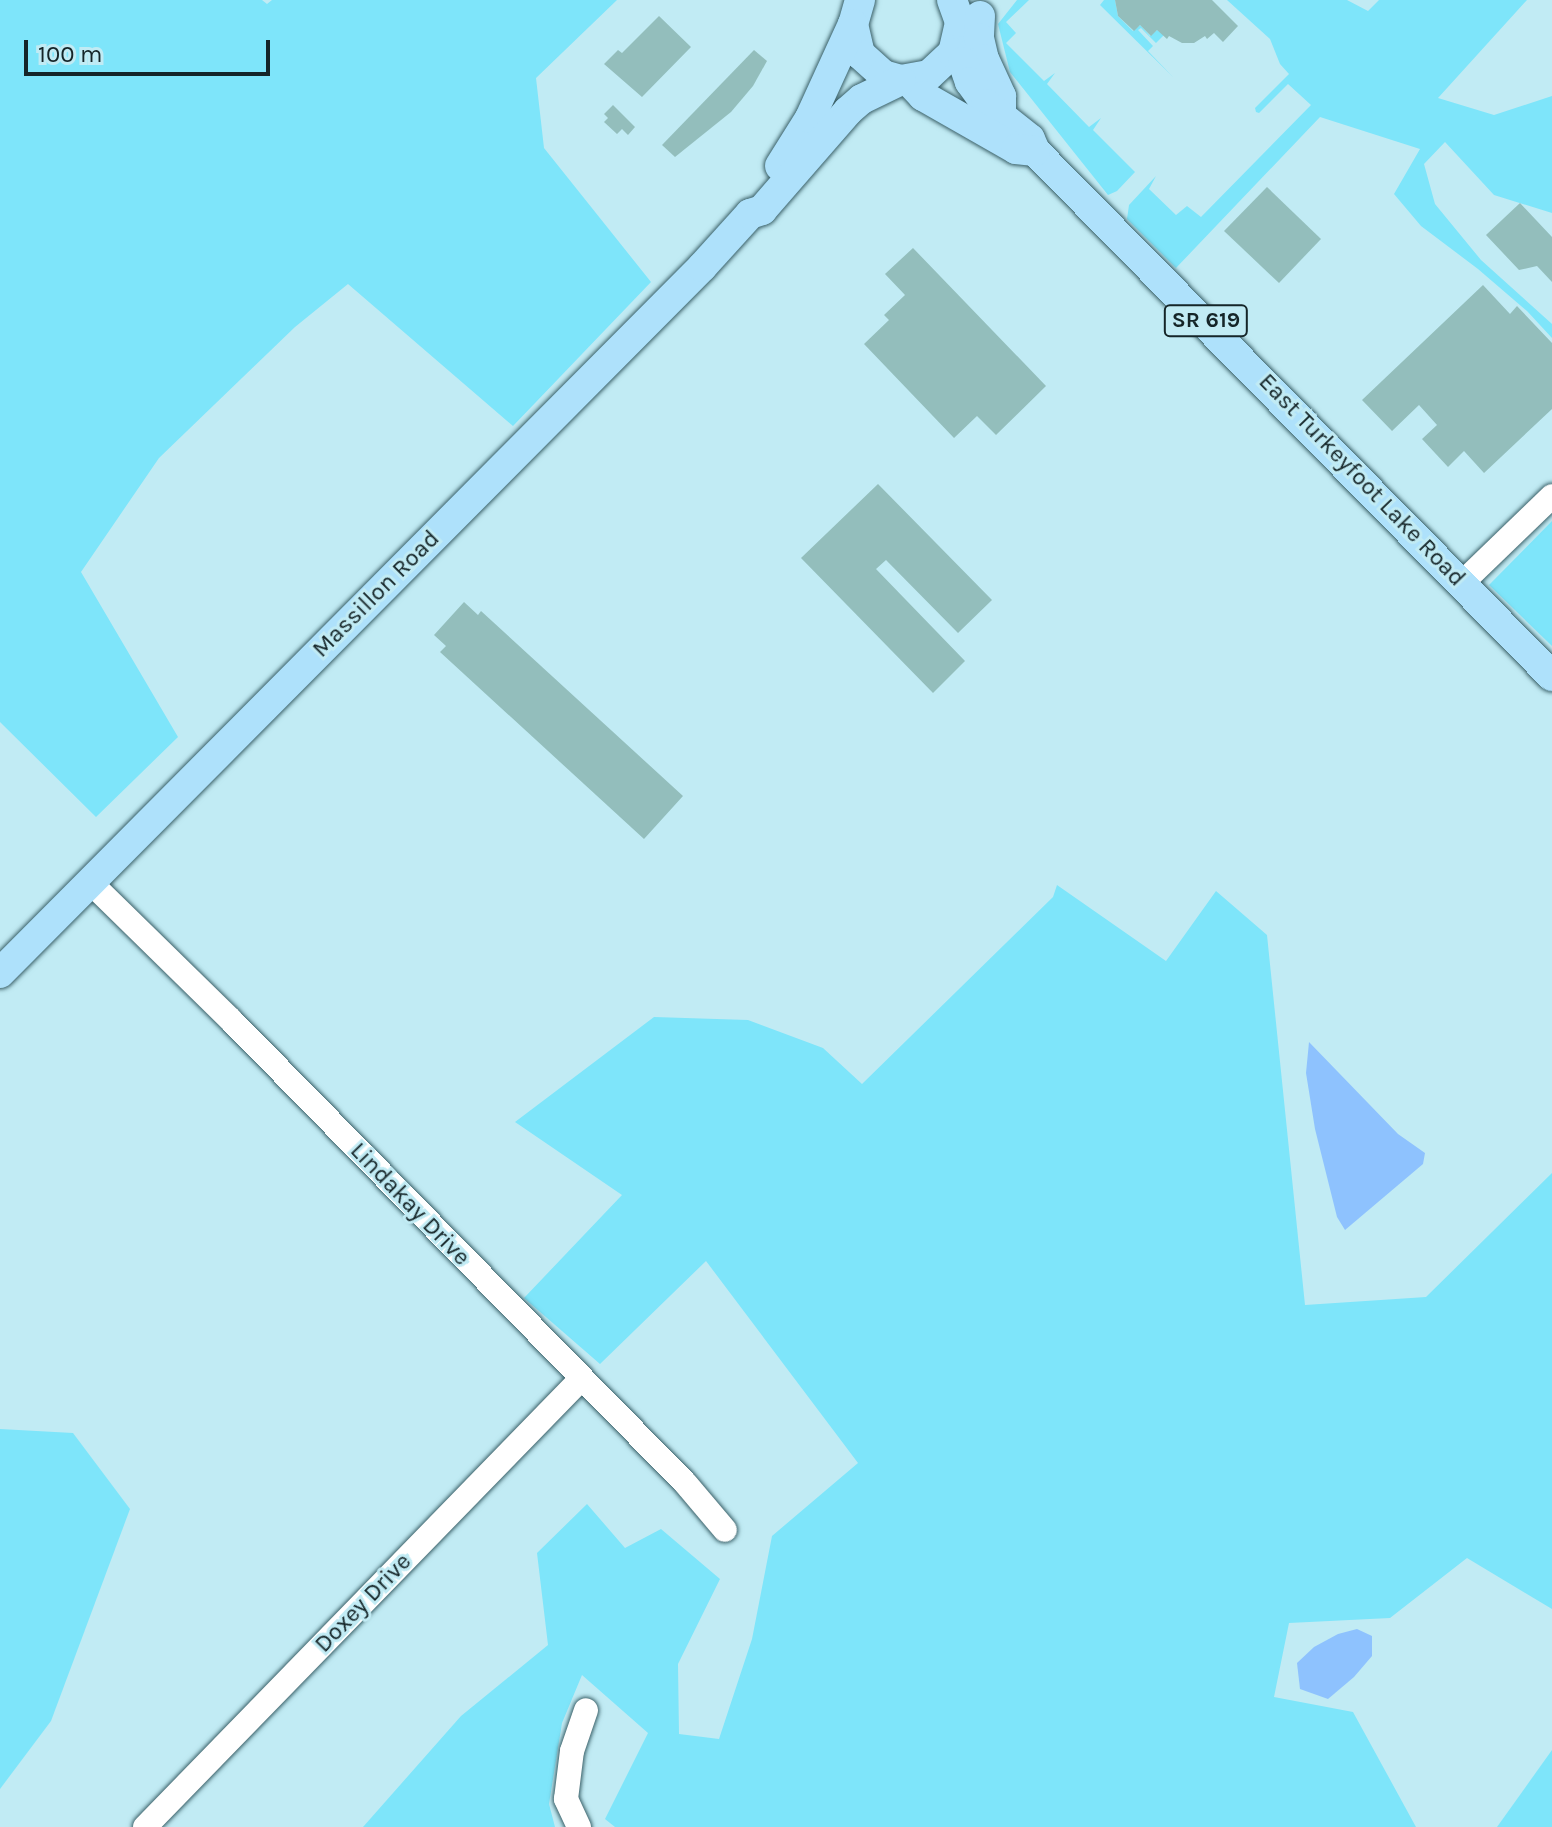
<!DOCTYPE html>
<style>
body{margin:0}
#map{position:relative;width:1552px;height:1827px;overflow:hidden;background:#c1ebf4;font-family:Karla,sans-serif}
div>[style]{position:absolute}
.green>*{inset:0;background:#7ee5fa}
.water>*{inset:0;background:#8ec2fe}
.building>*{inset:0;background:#93bebc}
.roads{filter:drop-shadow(0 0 2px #3a6068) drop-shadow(0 0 2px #3a6068)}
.minor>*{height:24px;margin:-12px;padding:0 12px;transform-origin:12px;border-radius:12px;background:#fff}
.major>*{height:30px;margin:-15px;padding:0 15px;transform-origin:15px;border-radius:15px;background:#aee1fb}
span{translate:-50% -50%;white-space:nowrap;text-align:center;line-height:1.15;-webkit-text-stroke:6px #c1ebf4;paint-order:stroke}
.shield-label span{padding:2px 6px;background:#c1ebf4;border:2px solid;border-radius:6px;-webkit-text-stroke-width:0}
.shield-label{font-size:22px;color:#152528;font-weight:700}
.street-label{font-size:24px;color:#152528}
.scale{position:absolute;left:24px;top:40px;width:246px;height:36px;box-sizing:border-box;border:4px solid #152528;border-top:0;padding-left:10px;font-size:24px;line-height:28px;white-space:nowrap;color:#152528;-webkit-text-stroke:6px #c1ebf4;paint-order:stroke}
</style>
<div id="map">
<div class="green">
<div style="clip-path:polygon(0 0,262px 0,267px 4px,272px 0,617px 0,536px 78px,544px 148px,651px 282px,513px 426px,348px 284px,295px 327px,159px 458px,81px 572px,178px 737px,96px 817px,0 722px)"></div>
<div style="clip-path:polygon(1017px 0,1029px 0,1006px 22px,1016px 33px,1006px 43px,1044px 81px,1055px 73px,1047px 84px,1089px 127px,1101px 118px,1093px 130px,1135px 172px,1117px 191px,1108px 195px,1010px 72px,998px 24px)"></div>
<div style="clip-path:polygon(1104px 0,1115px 0,1118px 16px,1133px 31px,1140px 25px,1150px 36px,1157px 30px,1164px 35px,1156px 43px,1141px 28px,1138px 30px,1153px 46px,1148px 51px,1173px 77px,1100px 5px)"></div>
<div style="clip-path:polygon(1227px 0,1347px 0,1368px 11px,1379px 0,1527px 0,1438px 98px,1494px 115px,1552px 96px,1552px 213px,1494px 195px,1445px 142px,1424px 164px,1435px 204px,1481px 260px,1552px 324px,1552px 338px,1527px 311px,1478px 269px,1421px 226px,1394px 194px,1420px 149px,1320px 117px,1176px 268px,1127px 219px,1129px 205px,1156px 176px,1149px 189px,1176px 215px,1187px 206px,1201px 217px,1311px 105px,1288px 84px,1259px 113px,1256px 112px,1255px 108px,1289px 74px,1280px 64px,1270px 39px)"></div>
<div style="clip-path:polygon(1552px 521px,1552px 646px,1489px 585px)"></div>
<div style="clip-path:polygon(1057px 885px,1166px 961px,1216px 891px,1267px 935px,1305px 1305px,1426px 1297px,1552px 1173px,1552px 1609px,1467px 1558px,1390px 1618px,1289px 1623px,1274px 1697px,1353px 1712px,1416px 1827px,615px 1827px,605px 1819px,648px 1733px,582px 1675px,562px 1723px,549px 1804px,555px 1827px,363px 1827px,461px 1716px,548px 1645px,537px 1553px,587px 1504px,625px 1548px,661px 1529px,720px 1579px,678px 1664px,679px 1734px,719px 1739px,752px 1639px,772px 1536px,858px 1463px,706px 1261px,600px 1364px,524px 1298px,622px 1195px,515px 1122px,654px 1017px,748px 1020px,823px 1048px,862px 1084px,1053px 897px)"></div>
<div style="clip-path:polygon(0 1429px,73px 1433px,130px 1509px,51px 1721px,0 1789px)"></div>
<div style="clip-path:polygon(1552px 1750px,1552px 1827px,1497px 1827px)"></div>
</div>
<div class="water">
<div style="clip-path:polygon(1309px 1042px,1398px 1134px,1425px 1153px,1423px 1164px,1345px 1230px,1337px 1217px,1315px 1129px,1306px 1073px)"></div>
<div style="clip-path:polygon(1357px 1629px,1372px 1636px,1372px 1656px,1354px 1677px,1328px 1699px,1300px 1689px,1297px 1663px,1314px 1647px,1338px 1634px)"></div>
</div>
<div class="building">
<div style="clip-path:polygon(1115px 0,1212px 0,1238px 26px,1223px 42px,1214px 33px,1207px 39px,1205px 36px,1194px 43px,1182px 43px,1169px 36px,1167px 39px,1157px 30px,1151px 36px,1140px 25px,1134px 31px,1118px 16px)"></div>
<div style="clip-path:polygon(659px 16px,691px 47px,642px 97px,604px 64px,618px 50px,622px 53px)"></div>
<div style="clip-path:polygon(754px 50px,767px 61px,753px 86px,731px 112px,675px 157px,662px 145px)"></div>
<div style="clip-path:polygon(613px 105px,635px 127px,628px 135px,622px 129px,617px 134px,604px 122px,608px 118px,604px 114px)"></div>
<div style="clip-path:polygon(1267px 187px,1321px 239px,1279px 283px,1224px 231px)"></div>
<div style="clip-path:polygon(1520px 203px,1552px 237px,1552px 282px,1537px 266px,1519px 270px,1486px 235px)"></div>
<div style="clip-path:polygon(913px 248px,1046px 386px,996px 435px,977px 416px,954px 438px,864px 344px,889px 320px,884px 315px,905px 295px,885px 274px)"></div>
<div style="clip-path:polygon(1483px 285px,1510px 314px,1517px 306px,1552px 343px,1552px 409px,1484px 473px,1464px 451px,1448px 467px,1422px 439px,1437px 425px,1419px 405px,1392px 431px,1362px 400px)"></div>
<div style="clip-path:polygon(878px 484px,992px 600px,958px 633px,886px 560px,876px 569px,965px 661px,933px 693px,801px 558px)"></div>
<div style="clip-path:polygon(464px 602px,478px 615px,481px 611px,683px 796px,644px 839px,440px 652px,446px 646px,434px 635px)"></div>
</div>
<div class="roads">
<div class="minor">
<div style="left:1462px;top:583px;width:125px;rotate:-44deg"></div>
<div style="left:90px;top:882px;width:197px;rotate:44.4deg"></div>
<div style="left:231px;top:1020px;width:650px;rotate:45.56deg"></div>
<div style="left:686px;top:1484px;width:60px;rotate:49.7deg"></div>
<div style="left:145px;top:1827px;width:625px;rotate:-45.78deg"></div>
<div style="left:579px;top:1827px;width:31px;rotate:-115deg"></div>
<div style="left:566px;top:1799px;width:48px;rotate:-82.9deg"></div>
<div style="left:572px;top:1751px;width:43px;rotate:-71.1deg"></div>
</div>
<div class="major">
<div style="left:860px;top:0;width:25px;rotate:106deg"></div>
<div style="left:853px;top:24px;width:31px;rotate:77deg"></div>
<div style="left:860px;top:54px;width:31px;rotate:42deg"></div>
<div style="left:883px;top:75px;width:19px;rotate:16deg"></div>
<div style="left:901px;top:80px;width:28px;rotate:-10deg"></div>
<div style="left:929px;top:75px;width:33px;rotate:-43deg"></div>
<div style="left:953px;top:53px;width:32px;rotate:-77deg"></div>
<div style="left:960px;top:22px;width:23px;rotate:-110deg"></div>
<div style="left:980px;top:16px;width:22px;rotate:93deg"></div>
<div style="left:979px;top:38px;width:22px;rotate:77deg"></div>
<div style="left:984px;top:59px;width:41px;rotate:65.3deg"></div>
<div style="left:1001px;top:96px;width:16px;rotate:90deg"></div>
<div style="left:953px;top:53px;width:13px;rotate:42deg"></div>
<div style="left:963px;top:62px;width:21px;rotate:71deg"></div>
<div style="left:970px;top:82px;width:27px;rotate:54deg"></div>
<div style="left:986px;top:104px;width:56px;rotate:38.5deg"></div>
<div style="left:1030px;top:139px;width:13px;rotate:67deg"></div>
<div style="left:1035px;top:151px;width:737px;rotate:45.44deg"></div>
<div style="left:908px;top:80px;width:22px;rotate:47deg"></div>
<div style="left:923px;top:96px;width:107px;rotate:29.7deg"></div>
<div style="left:1016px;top:149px;width:19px;rotate:6deg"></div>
<div style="left:780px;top:166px;width:57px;rotate:-58deg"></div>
<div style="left:810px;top:118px;width:103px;rotate:-65.4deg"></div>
<div style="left:0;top:973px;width:996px;rotate:-45.16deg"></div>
<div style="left:702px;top:267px;width:72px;rotate:-47.8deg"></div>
<div style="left:750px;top:214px;width:13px;rotate:-18deg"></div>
<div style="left:762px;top:210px;width:131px;rotate:-49deg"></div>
<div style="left:848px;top:111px;width:18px;rotate:-41deg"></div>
<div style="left:862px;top:99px;width:43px;rotate:-26deg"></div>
</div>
</div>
<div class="shield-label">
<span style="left:1206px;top:321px">SR 619</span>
</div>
<div class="street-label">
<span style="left:1362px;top:480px;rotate:46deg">East Turkeyfoot Lake Road</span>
<span style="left:376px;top:594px;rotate:-45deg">Massillon Road</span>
<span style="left:410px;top:1204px;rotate:46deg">Lindakay Drive</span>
<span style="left:363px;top:1603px;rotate:-46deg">Doxey Drive</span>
</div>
<div class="scale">100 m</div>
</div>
